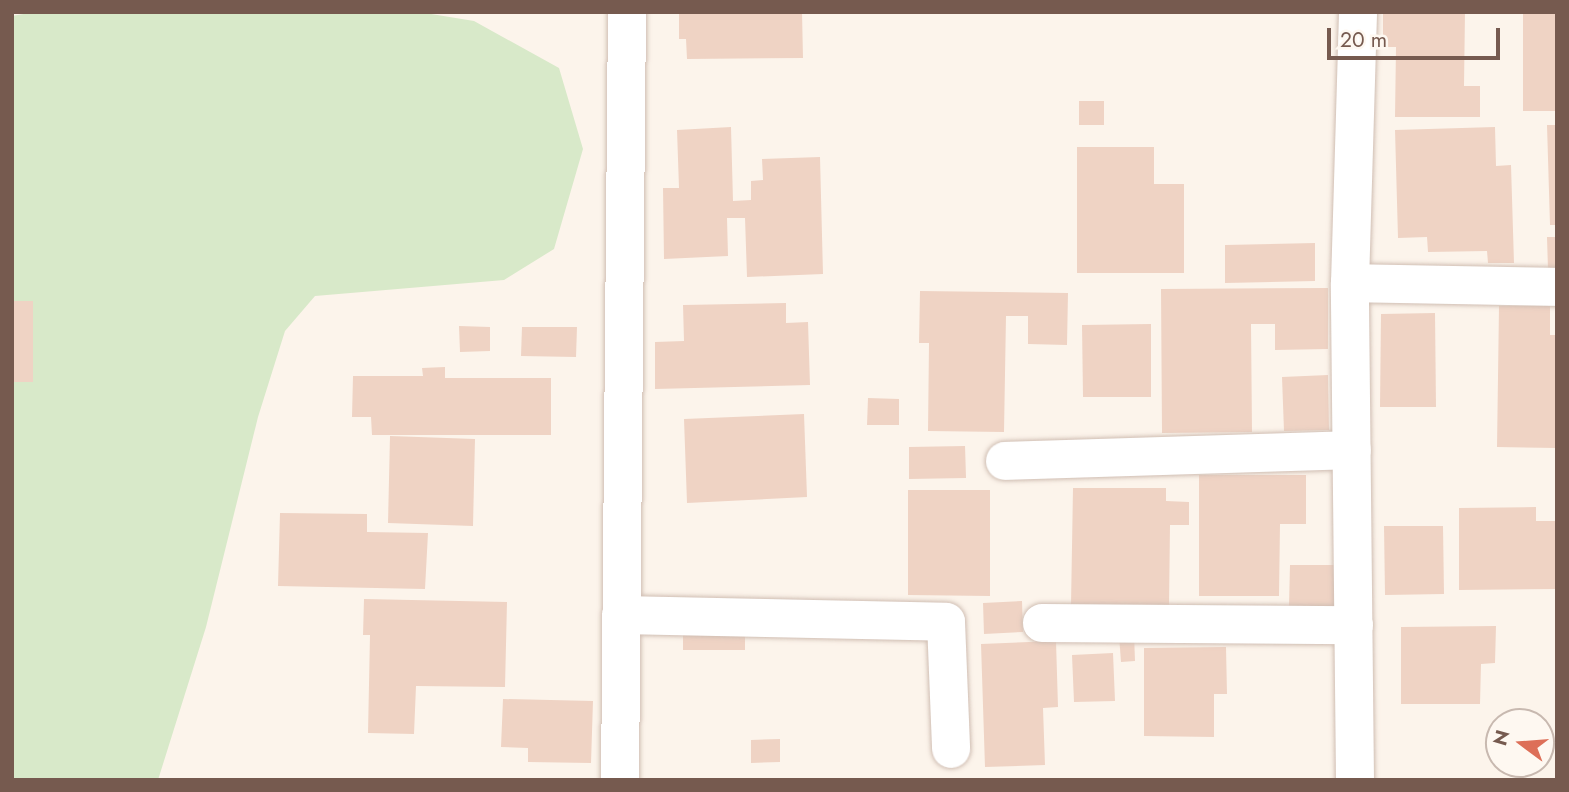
<!DOCTYPE html>
<style>
body{margin:0}
#map{position:relative;width:1569px;height:792px;overflow:hidden;background:#fcf4eb;font-family:Jost,sans-serif}
div>[style]{position:absolute}
.green>*{inset:0;background:#d8e9c9}
.building>*{inset:0;background:#efd3c4}
.roads{filter:drop-shadow(0 0 2px #d0beb3) drop-shadow(0 0 2px #d0beb3)}
.street>*{height:38px;margin:-19px;padding:0 19px;transform-origin:19px;border-radius:19px;background:#fff}
span{translate:-50% -50%;white-space:nowrap;text-align:center;line-height:1.15;-webkit-text-stroke:6px #fef8f1;paint-order:stroke}
.frame{position:absolute;inset:0;border:14px solid #765a4f;pointer-events:none}
.north{position:absolute;left:1485px;top:708px;width:70px;height:70px;box-sizing:border-box;background:#fef8f1;border:2px solid #c8b9b0;border-radius:50%;rotate:286deg;font-size:19px;font-weight:700;line-height:28px;text-align:center;color:#765a4f}
.north::after{content:'';display:block;margin:auto;width:24px;height:32px;background:#dd6f58;clip-path:polygon(50% 0,100% 100%,50% 72%,0 100%)}
.scale{position:absolute;left:1327px;top:28px;width:173px;height:32px;box-sizing:border-box;border:4px solid #765a4f;border-top:0;padding-left:9px;font-size:21px;line-height:24px;white-space:nowrap;color:#765a4f;-webkit-text-stroke:5px #fef8f1;paint-order:stroke}
</style>
<div id="map">
<div class="green">
<div style="clip-path:polygon(35px 12px,419px 12px,474px 21px,559px 68px,583px 149px,554px 249px,504px 280px,315px 296px,285px 331px,258px 417px,206px 627px,158px 780px,12px 780px,12px 16px)"></div>
</div>
<div class="building">
<div style="clip-path:polygon(679px 12px,802px 12px,803px 58px,687px 59px,686px 39px,679px 39px)"></div>
<div style="clip-path:polygon(1383px 12px,1465px 12px,1464px 86px,1480px 86px,1480px 117px,1395px 117px,1396px 47px,1383px 47px)"></div>
<div style="clip-path:polygon(1523px 12px,1557px 12px,1557px 111px,1523px 111px)"></div>
<div style="clip-path:polygon(1079px 101px,1104px 101px,1104px 125px,1079px 125px)"></div>
<div style="clip-path:polygon(1547px 125px,1557px 125px,1557px 225px,1550px 225px)"></div>
<div style="clip-path:polygon(731px 127px,733px 201px,751px 200px,751px 181px,763px 180px,762px 159px,820px 157px,823px 274px,747px 277px,745px 218px,727px 218px,728px 256px,664px 259px,663px 188px,679px 188px,677px 130px)"></div>
<div style="clip-path:polygon(1495px 127px,1496px 166px,1511px 165px,1514px 263px,1488px 263px,1487px 251px,1428px 252px,1427px 237px,1398px 238px,1395px 130px)"></div>
<div style="clip-path:polygon(1077px 147px,1154px 147px,1154px 184px,1184px 184px,1184px 273px,1077px 273px)"></div>
<div style="clip-path:polygon(1547px 237px,1557px 237px,1557px 270px,1548px 270px)"></div>
<div style="clip-path:polygon(1315px 243px,1315px 281px,1225px 283px,1225px 245px)"></div>
<div style="clip-path:polygon(1328px 288px,1328px 349px,1275px 350px,1275px 324px,1251px 324px,1252px 432px,1162px 433px,1161px 289px)"></div>
<div style="clip-path:polygon(920px 291px,1068px 293px,1067px 345px,1028px 344px,1028px 316px,1006px 316px,1004px 432px,928px 431px,929px 343px,919px 343px)"></div>
<div style="clip-path:polygon(12px 301px,33px 301px,33px 382px,12px 382px)"></div>
<div style="clip-path:polygon(786px 303px,786px 323px,808px 322px,810px 385px,655px 389px,655px 342px,684px 341px,683px 305px)"></div>
<div style="clip-path:polygon(1499px 306px,1550px 306px,1550px 335px,1557px 335px,1556px 448px,1497px 447px)"></div>
<div style="clip-path:polygon(1435px 313px,1436px 407px,1380px 407px,1381px 314px)"></div>
<div style="clip-path:polygon(1151px 324px,1151px 397px,1083px 397px,1082px 325px)"></div>
<div style="clip-path:polygon(459px 326px,490px 327px,490px 351px,460px 352px)"></div>
<div style="clip-path:polygon(522px 327px,577px 327px,576px 357px,521px 356px)"></div>
<div style="clip-path:polygon(445px 367px,445px 378px,551px 378px,551px 435px,372px 435px,371px 417px,352px 417px,353px 376px,423px 376px,422px 368px)"></div>
<div style="clip-path:polygon(1328px 375px,1329px 430px,1284px 431px,1282px 377px)"></div>
<div style="clip-path:polygon(868px 398px,899px 399px,899px 425px,867px 425px)"></div>
<div style="clip-path:polygon(804px 414px,807px 497px,687px 503px,684px 419px)"></div>
<div style="clip-path:polygon(390px 436px,475px 439px,473px 526px,388px 523px)"></div>
<div style="clip-path:polygon(965px 446px,966px 478px,909px 479px,909px 447px)"></div>
<div style="clip-path:polygon(1199px 475px,1306px 475px,1306px 524px,1280px 524px,1279px 596px,1199px 596px)"></div>
<div style="clip-path:polygon(1073px 488px,1166px 488px,1166px 501px,1189px 502px,1189px 525px,1170px 525px,1169px 606px,1071px 605px)"></div>
<div style="clip-path:polygon(908px 490px,990px 490px,990px 596px,908px 595px)"></div>
<div style="clip-path:polygon(1536px 507px,1536px 521px,1557px 521px,1557px 589px,1459px 590px,1459px 508px)"></div>
<div style="clip-path:polygon(280px 513px,367px 514px,367px 532px,428px 533px,425px 589px,278px 586px)"></div>
<div style="clip-path:polygon(1384px 526px,1443px 526px,1444px 594px,1385px 595px)"></div>
<div style="clip-path:polygon(1290px 565px,1336px 565px,1335px 606px,1289px 606px)"></div>
<div style="clip-path:polygon(364px 599px,507px 602px,505px 687px,416px 686px,414px 734px,368px 733px,370px 635px,363px 635px)"></div>
<div style="clip-path:polygon(1022px 601px,1023px 632px,984px 634px,983px 603px)"></div>
<div style="clip-path:polygon(745px 624px,745px 650px,683px 650px,683px 625px)"></div>
<div style="clip-path:polygon(1496px 626px,1495px 663px,1481px 664px,1480px 704px,1401px 704px,1401px 627px)"></div>
<div style="clip-path:polygon(1134px 634px,1135px 661px,1121px 662px,1119px 635px)"></div>
<div style="clip-path:polygon(1056px 641px,1058px 707px,1043px 708px,1045px 765px,985px 767px,981px 644px)"></div>
<div style="clip-path:polygon(1226px 647px,1227px 694px,1214px 694px,1214px 737px,1144px 736px,1144px 648px)"></div>
<div style="clip-path:polygon(1113px 653px,1115px 701px,1074px 702px,1072px 655px)"></div>
<div style="clip-path:polygon(503px 699px,593px 701px,591px 763px,528px 762px,528px 748px,501px 747px)"></div>
<div style="clip-path:polygon(780px 739px,780px 762px,751px 763px,751px 740px)"></div>
</div>
<div class="roads">
<div class="street">
<div style="left:1350px;top:283px;width:207px;rotate:1.1deg"></div>
<div style="left:1005px;top:461px;width:347px;rotate:-1.8deg"></div>
<div style="left:621px;top:615px;width:325px;rotate:1.2deg"></div>
<div style="left:946px;top:622px;width:127px;rotate:87.7deg"></div>
<div style="left:1042px;top:623px;width:312px;rotate:0.4deg"></div>
<div style="left:620px;top:780px;width:768px;rotate:-89.48deg"></div>
<div style="left:1355px;top:780px;width:497px;rotate:-90.6deg"></div>
<div style="left:1350px;top:283px;width:271px;rotate:-88.3deg"></div>
</div>
</div>
<div class="frame"></div>
<div class="north">N</div>
<div class="scale">20 m</div>
</div>
